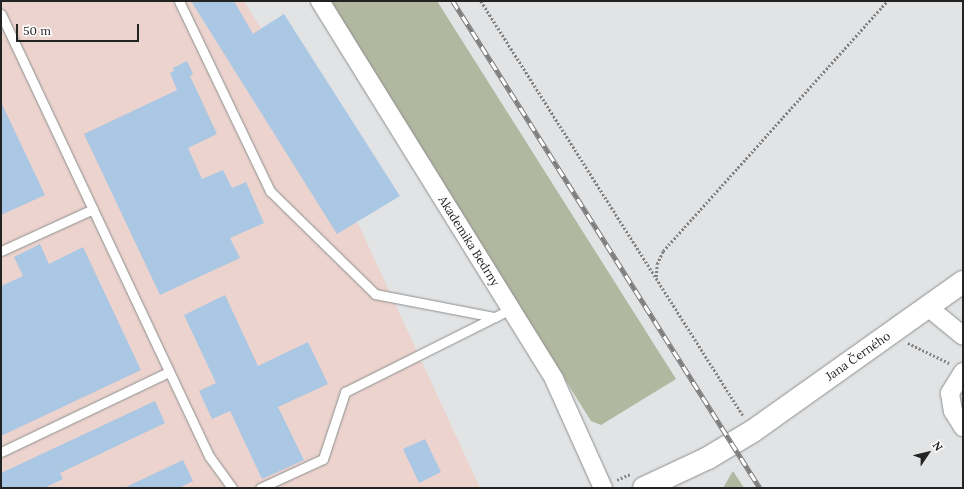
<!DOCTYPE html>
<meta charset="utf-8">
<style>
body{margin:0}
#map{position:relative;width:964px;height:489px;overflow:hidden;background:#e2e3e4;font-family:Lora,serif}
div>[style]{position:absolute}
.industrial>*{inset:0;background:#ecd3cd}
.green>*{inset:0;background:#b2b7a0}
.building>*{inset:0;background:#aac7e4}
.path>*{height:2.5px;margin-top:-1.25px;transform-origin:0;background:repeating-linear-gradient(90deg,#818182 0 2px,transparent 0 4px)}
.roads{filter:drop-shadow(0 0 1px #8d8f90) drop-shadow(0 0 1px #8d8f90)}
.service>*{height:9px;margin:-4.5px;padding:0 4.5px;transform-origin:4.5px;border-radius:4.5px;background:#fff}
.minor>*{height:18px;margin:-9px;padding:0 9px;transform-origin:9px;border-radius:9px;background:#fff}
.tertiary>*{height:22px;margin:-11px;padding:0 11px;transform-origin:11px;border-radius:11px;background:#fff}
.rail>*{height:4.5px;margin-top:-2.25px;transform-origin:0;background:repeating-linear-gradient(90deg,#fff 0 9px,#7d7d7e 0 18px);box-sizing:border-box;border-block:1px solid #7d7d7e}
span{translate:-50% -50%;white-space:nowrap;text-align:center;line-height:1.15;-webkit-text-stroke:3.5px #fff;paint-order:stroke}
.street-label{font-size:12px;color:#232324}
.frame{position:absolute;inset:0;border:2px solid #232324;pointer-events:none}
.north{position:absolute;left:908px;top:433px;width:40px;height:40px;-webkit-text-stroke:3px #fff;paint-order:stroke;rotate:55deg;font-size:11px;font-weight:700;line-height:16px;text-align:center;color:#232324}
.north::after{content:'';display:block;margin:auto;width:14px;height:18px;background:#232324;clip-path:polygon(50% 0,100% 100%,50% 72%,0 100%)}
.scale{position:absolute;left:16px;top:24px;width:123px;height:18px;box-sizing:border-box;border:2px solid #232324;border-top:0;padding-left:5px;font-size:12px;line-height:14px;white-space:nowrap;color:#232324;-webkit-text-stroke:3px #fff;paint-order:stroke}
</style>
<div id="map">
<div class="industrial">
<div style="clip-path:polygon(1px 1px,244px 1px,290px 76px,480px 488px,1px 488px)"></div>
</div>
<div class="green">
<div style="clip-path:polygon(329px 1px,437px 1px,676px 379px,601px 425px,591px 421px)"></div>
<div style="clip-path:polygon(733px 471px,744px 488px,723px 488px)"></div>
</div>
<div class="building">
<div style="clip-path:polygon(191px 1px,234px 1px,253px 34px,284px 14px,400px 196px,337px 234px)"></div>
<div style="clip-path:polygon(187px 61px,193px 74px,190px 76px,217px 134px,188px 148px,202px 179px,223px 170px,232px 188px,246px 182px,264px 223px,230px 238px,240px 258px,160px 295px,84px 134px,177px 90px,170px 73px,174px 71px,173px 68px)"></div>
<div style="clip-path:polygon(1px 102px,45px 195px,1px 215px)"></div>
<div style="clip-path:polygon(40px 244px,49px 264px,83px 247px,141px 370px,1px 436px,1px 286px,23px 276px,14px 257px)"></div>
<div style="clip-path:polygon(225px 295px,258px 366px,308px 342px,328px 384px,278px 407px,304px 460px,262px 479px,230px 411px,212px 419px,199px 391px,216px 383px,184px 315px)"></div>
<div style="clip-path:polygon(155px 401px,165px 423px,60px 473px,63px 479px,44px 488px,1px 488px,1px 473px)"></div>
<div style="clip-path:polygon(425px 439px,441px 472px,419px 483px,403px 449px)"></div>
<div style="clip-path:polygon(183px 460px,193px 481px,179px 488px,124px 488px)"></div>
</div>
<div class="path">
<div style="left:481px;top:1px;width:490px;rotate:57.7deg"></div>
<div style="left:656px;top:277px;width:13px;rotate:-86deg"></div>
<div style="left:657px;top:264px;width:14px;rotate:-65deg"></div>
<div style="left:663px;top:251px;width:336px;rotate:-48.1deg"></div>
<div style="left:908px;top:343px;width:46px;rotate:26deg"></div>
<div style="left:617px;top:480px;width:14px;rotate:-25deg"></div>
</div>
<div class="roads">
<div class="service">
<div style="left:179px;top:1px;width:211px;rotate:64.4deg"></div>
<div style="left:270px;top:191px;width:147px;rotate:44.4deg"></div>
<div style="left:375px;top:294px;width:122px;rotate:10.9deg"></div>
<div style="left:495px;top:317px;width:18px;rotate:-27deg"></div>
<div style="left:1px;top:14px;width:488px;rotate:64.8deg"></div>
<div style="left:209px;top:456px;width:39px;rotate:54deg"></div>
<div style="left:1px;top:251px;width:101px;rotate:-24.5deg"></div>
<div style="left:1px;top:452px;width:186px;rotate:-25.5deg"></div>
<div style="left:260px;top:488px;width:69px;rotate:-24.7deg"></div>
<div style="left:323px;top:459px;width:71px;rotate:-71.8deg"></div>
<div style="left:345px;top:392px;width:168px;rotate:-26.6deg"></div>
</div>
<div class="minor">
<div style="left:320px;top:1px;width:445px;rotate:58.2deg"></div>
<div style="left:554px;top:379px;width:120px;rotate:65.8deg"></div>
<div style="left:928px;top:307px;width:45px;rotate:39.6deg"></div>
<div style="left:963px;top:372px;width:25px;rotate:122deg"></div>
<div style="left:950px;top:393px;width:18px;rotate:81deg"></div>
<div style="left:953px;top:411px;width:19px;rotate:58deg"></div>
</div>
<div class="tertiary">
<div style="left:644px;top:488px;width:71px;rotate:-25.1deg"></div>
<div style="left:708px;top:458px;width:52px;rotate:-31deg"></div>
<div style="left:753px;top:431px;width:257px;rotate:-35.4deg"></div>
</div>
</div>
<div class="rail">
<div style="left:453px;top:1px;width:576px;rotate:57.77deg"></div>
</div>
<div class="street-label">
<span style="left:469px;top:241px;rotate:58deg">Akademika Bedrny</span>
<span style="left:858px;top:356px;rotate:-35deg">Jana Černého</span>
</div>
<div class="frame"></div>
<div class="north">N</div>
<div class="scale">50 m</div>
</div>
